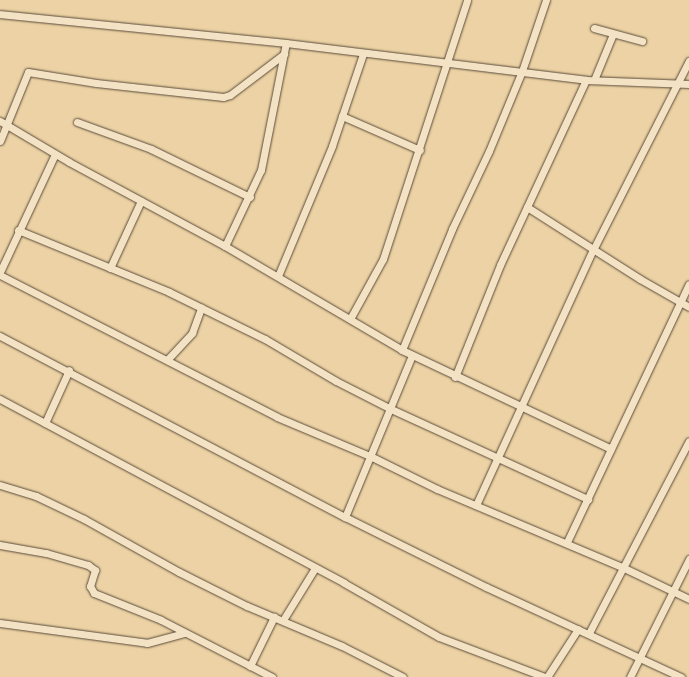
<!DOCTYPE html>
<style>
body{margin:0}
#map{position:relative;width:689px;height:677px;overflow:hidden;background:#ecd2a4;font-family:"IM FELL DW Pica",serif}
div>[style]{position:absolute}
.roads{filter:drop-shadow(0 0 1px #5a4b3a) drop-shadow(0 0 1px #5a4b3a)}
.minor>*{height:7px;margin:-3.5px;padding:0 3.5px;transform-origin:3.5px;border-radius:3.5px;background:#f3e2c4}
span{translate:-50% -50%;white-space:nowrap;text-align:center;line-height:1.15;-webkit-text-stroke:3px #f3e2c4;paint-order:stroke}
</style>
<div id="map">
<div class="roads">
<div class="minor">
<div style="left:0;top:14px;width:287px;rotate:5.8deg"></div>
<div style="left:286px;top:43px;width:302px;rotate:7deg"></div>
<div style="left:586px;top:80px;width:103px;rotate:2.2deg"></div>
<div style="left:594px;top:28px;width:50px;rotate:15.2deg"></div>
<div style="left:594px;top:80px;width:50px;rotate:-67.6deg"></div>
<div style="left:342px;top:116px;width:85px;rotate:23.6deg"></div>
<div style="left:0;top:121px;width:80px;rotate:30.7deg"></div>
<div style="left:69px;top:162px;width:177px;rotate:28.3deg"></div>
<div style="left:225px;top:246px;width:205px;rotate:30.4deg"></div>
<div style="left:402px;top:350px;width:231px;rotate:25.3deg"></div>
<div style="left:77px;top:122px;width:79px;rotate:20deg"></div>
<div style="left:151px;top:149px;width:110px;rotate:25.9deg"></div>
<div style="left:0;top:141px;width:74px;rotate:-67.9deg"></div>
<div style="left:28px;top:72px;width:69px;rotate:9.2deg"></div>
<div style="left:96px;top:83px;width:128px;rotate:6.3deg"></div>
<div style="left:223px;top:97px;width:7px;rotate:-16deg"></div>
<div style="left:230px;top:95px;width:68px;rotate:-37.2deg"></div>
<div style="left:527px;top:207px;width:134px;rotate:32.5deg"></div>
<div style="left:640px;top:279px;width:56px;rotate:29.7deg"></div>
<div style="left:18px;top:230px;width:163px;rotate:22.3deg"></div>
<div style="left:169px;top:292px;width:107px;rotate:26.1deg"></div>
<div style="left:265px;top:339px;width:82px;rotate:30.6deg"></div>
<div style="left:336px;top:381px;width:62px;rotate:27deg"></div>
<div style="left:391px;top:409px;width:217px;rotate:24.6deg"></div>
<div style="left:225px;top:246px;width:84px;rotate:-64.7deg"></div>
<div style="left:261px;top:170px;width:129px;rotate:-78.9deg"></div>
<div style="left:110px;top:268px;width:74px;rotate:-65.2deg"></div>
<div style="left:0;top:272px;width:130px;rotate:-65deg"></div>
<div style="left:0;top:275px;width:311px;rotate:27.1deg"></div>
<div style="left:277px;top:417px;width:101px;rotate:22.8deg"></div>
<div style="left:370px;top:456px;width:75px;rotate:26.2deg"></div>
<div style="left:437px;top:489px;width:201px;rotate:22.9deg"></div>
<div style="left:622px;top:567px;width:74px;rotate:25.5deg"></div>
<div style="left:278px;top:276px;width:141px;rotate:-67.4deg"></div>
<div style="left:332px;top:146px;width:97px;rotate:-71.4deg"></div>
<div style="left:350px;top:319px;width:68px;rotate:-61.2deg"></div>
<div style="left:383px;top:259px;width:272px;rotate:-72deg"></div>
<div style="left:0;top:336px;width:390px;rotate:27.7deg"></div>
<div style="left:345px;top:517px;width:157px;rotate:26.4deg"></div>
<div style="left:486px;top:587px;width:215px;rotate:24.8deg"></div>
<div style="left:402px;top:350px;width:131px;rotate:-67.5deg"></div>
<div style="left:452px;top:229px;width:86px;rotate:-64.6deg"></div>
<div style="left:489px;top:151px;width:87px;rotate:-67.6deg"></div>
<div style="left:522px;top:71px;width:75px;rotate:-71.3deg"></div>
<div style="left:167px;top:360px;width:37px;rotate:-47deg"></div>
<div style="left:192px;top:333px;width:27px;rotate:-70deg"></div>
<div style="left:455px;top:377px;width:121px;rotate:-68.1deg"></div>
<div style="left:500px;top:265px;width:204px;rotate:-65.1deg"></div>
<div style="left:0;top:399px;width:390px;rotate:28.1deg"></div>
<div style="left:344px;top:583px;width:109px;rotate:29.6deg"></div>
<div style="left:439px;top:637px;width:113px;rotate:20.7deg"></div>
<div style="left:45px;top:423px;width:58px;rotate:-65.6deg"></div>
<div style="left:0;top:485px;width:38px;rotate:17deg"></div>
<div style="left:36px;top:496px;width:53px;rotate:25.6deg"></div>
<div style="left:84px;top:519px;width:109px;rotate:29.2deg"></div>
<div style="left:179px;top:572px;width:76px;rotate:26.6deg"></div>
<div style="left:247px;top:606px;width:103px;rotate:22.8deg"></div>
<div style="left:342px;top:646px;width:68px;rotate:26.9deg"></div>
<div style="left:476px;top:505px;width:281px;rotate:-65.4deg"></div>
<div style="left:593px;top:250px;width:212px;rotate:-63.1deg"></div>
<div style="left:345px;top:517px;width:175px;rotate:-67.5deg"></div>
<div style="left:567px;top:542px;width:285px;rotate:-64.7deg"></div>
<div style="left:0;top:545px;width:47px;rotate:9.9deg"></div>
<div style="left:46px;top:553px;width:44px;rotate:15.9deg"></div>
<div style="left:88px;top:565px;width:9px;rotate:36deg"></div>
<div style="left:95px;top:570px;width:17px;rotate:107deg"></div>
<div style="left:90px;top:586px;width:8px;rotate:60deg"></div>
<div style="left:94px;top:593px;width:72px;rotate:21.9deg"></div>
<div style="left:161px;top:620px;width:125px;rotate:27.2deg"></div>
<div style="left:283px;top:620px;width:61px;rotate:-58.4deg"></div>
<div style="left:0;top:623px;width:148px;rotate:7.7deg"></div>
<div style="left:147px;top:643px;width:39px;rotate:-15deg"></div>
<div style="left:589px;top:633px;width:216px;rotate:-62.5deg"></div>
<div style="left:250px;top:666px;width:55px;rotate:-63.9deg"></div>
<div style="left:547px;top:677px;width:57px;rotate:-57.1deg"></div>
<div style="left:630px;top:677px;width:132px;rotate:-63.4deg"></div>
</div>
</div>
</div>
